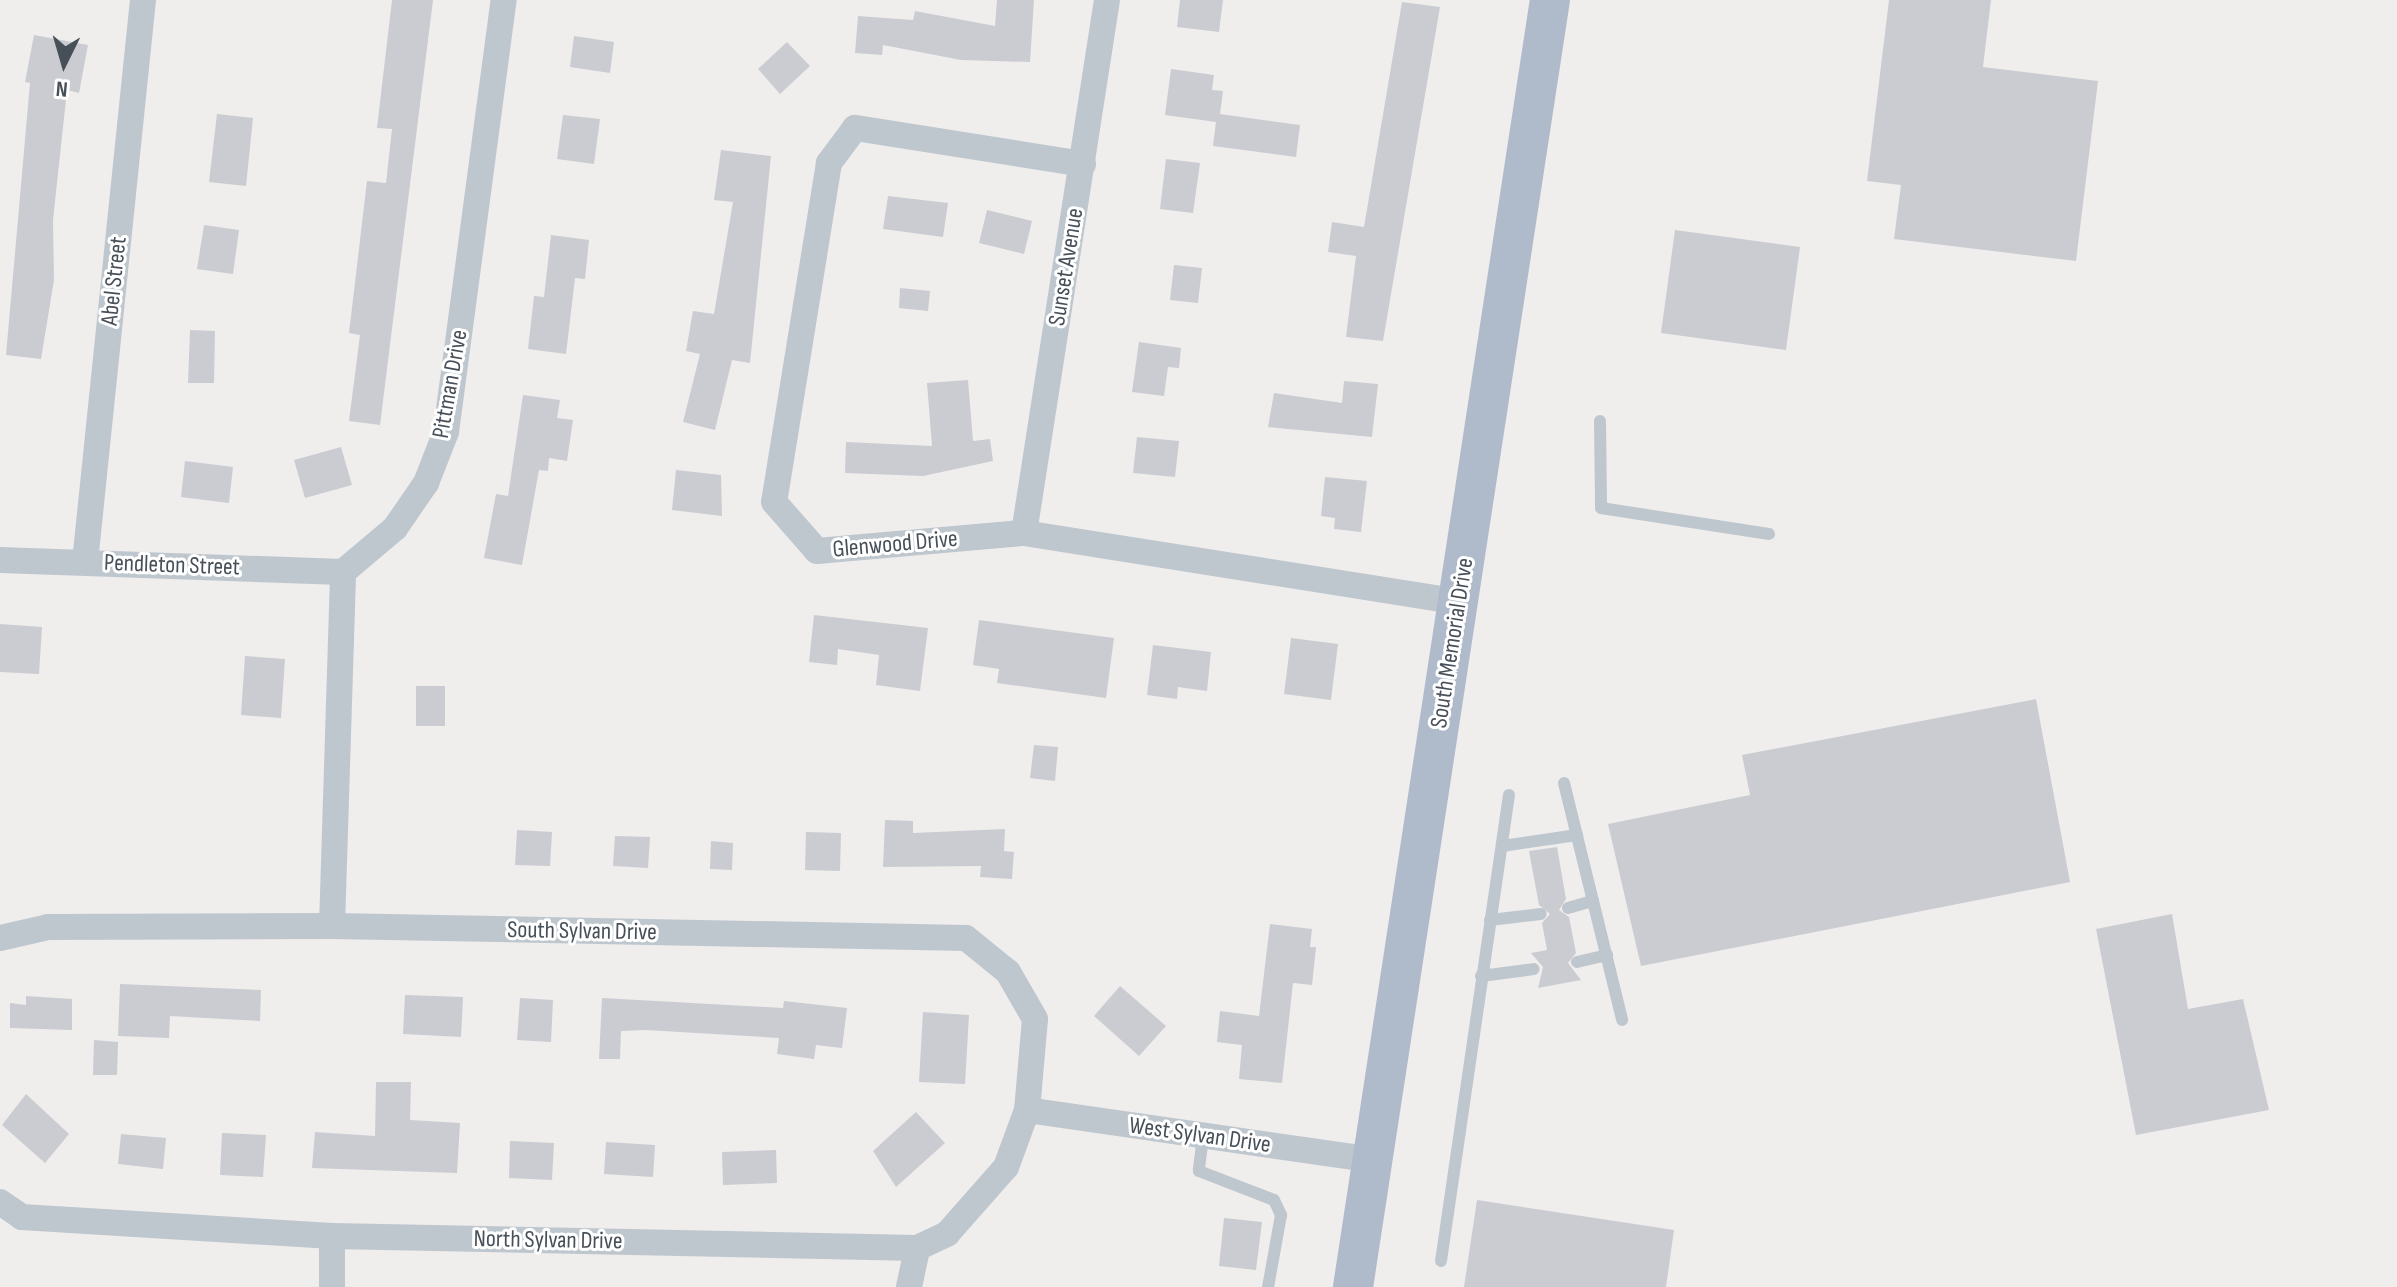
<!DOCTYPE html>
<style>
body{margin:0}
#map{position:relative;width:2397px;height:1287px;overflow:hidden;background:#f0eded;font-family:"Sofia Sans Condensed",sans-serif}
div>[style]{position:absolute}
.building>*{inset:0;background:#caccd2}
.lane>*{height:12px;margin:-6px;padding:0 6px;transform-origin:6px;border-radius:6px;background:#bfc7ce}
.street>*{height:26px;margin:-13px;padding:0 13px;transform-origin:13px;border-radius:13px;background:#bfc7ce}
.primary>*{height:40px;margin:-20px;padding:0 20px;transform-origin:20px;border-radius:20px;background:#afbbca}
span{translate:-50% -50%;white-space:nowrap;text-align:center;line-height:1.15;-webkit-text-stroke:6px #fff;paint-order:stroke}
.street-label{font-size:24px;color:#474f59}
.north{position:absolute;left:24px;top:24px;width:80px;height:80px;-webkit-text-stroke:6px #fff;paint-order:stroke;rotate:185deg;font-size:22px;font-weight:700;line-height:32px;text-align:center;color:#474f59}
.north::after{content:'';display:block;margin:auto;width:28px;height:36px;background:#474f59;clip-path:polygon(50% 0,100% 100%,50% 72%,0 100%)}
</style>
<div id="map">
<div class="building">
<div style="clip-path:polygon(392px 0,433px 0,380px 425px,349px 421px,360px 335px,349px 333px,367px 181px,386px 183px,392px 129px,377px 128px)"></div>
<div style="clip-path:polygon(997px 0,1034px 0,1030px 62px,961px 60px,883px 45px,882px 55px,855px 53px,858px 16px,913px 20px,915px 11px,995px 26px)"></div>
<div style="clip-path:polygon(1180px 0,1223px 0,1219px 32px,1177px 27px)"></div>
<div style="clip-path:polygon(1889px 0,1991px 0,1983px 67px,2098px 81px,2076px 261px,1894px 239px,1901px 185px,1867px 181px)"></div>
<div style="clip-path:polygon(1402px 2px,1440px 7px,1383px 341px,1346px 337px,1356px 256px,1328px 252px,1332px 222px,1364px 227px)"></div>
<div style="clip-path:polygon(34px 35px,88px 45px,79px 93px,67px 90px,53px 220px,54px 280px,41px 359px,6px 355px,30px 83px,25px 82px)"></div>
<div style="clip-path:polygon(574px 36px,614px 42px,610px 73px,570px 67px)"></div>
<div style="clip-path:polygon(787px 42px,810px 66px,780px 94px,758px 69px)"></div>
<div style="clip-path:polygon(1171px 69px,1214px 75px,1212px 90px,1223px 91px,1220px 114px,1300px 125px,1296px 157px,1213px 146px,1216px 122px,1165px 115px)"></div>
<div style="clip-path:polygon(217px 114px,253px 118px,246px 186px,209px 182px)"></div>
<div style="clip-path:polygon(563px 115px,600px 119px,594px 164px,557px 159px)"></div>
<div style="clip-path:polygon(721px 150px,771px 156px,750px 363px,732px 360px,715px 430px,683px 422px,700px 354px,686px 351px,693px 311px,714px 314px,733px 202px,714px 200px)"></div>
<div style="clip-path:polygon(1166px 159px,1200px 163px,1193px 213px,1160px 209px)"></div>
<div style="clip-path:polygon(888px 196px,948px 203px,943px 237px,883px 229px)"></div>
<div style="clip-path:polygon(987px 210px,1032px 221px,1024px 254px,979px 243px)"></div>
<div style="clip-path:polygon(204px 225px,239px 230px,233px 274px,197px 269px)"></div>
<div style="clip-path:polygon(1675px 230px,1800px 247px,1786px 350px,1661px 333px)"></div>
<div style="clip-path:polygon(551px 235px,589px 240px,585px 279px,575px 278px,566px 354px,528px 349px,534px 296px,544px 297px)"></div>
<div style="clip-path:polygon(1174px 265px,1202px 268px,1198px 303px,1170px 300px)"></div>
<div style="clip-path:polygon(900px 288px,930px 291px,928px 311px,899px 308px)"></div>
<div style="clip-path:polygon(190px 330px,215px 331px,214px 383px,188px 383px)"></div>
<div style="clip-path:polygon(1139px 342px,1181px 348px,1179px 368px,1168px 367px,1164px 396px,1132px 392px)"></div>
<div style="clip-path:polygon(968px 380px,973px 441px,990px 439px,993px 461px,923px 476px,845px 473px,846px 442px,932px 446px,927px 383px)"></div>
<div style="clip-path:polygon(1344px 381px,1378px 384px,1372px 437px,1268px 427px,1274px 393px,1342px 403px)"></div>
<div style="clip-path:polygon(523px 395px,560px 400px,557px 418px,573px 420px,567px 461px,549px 458px,548px 471px,539px 470px,522px 565px,484px 558px,496px 494px,508px 496px)"></div>
<div style="clip-path:polygon(1137px 437px,1179px 441px,1175px 477px,1133px 473px)"></div>
<div style="clip-path:polygon(341px 447px,352px 485px,305px 498px,294px 460px)"></div>
<div style="clip-path:polygon(185px 461px,233px 467px,229px 503px,181px 497px)"></div>
<div style="clip-path:polygon(676px 470px,721px 475px,722px 516px,672px 510px)"></div>
<div style="clip-path:polygon(1325px 477px,1367px 481px,1361px 532px,1334px 529px,1335px 518px,1321px 516px)"></div>
<div style="clip-path:polygon(814px 615px,928px 628px,920px 691px,876px 685px,879px 655px,838px 649px,837px 665px,809px 662px)"></div>
<div style="clip-path:polygon(979px 620px,1114px 638px,1106px 698px,997px 683px,999px 669px,973px 665px)"></div>
<div style="clip-path:polygon(0 624px,42px 627px,39px 674px,0 672px)"></div>
<div style="clip-path:polygon(1291px 638px,1338px 644px,1331px 700px,1284px 694px)"></div>
<div style="clip-path:polygon(1153px 645px,1211px 652px,1207px 691px,1178px 687px,1177px 699px,1147px 695px)"></div>
<div style="clip-path:polygon(245px 656px,285px 659px,281px 718px,241px 715px)"></div>
<div style="clip-path:polygon(416px 686px,445px 686px,445px 726px,416px 726px)"></div>
<div style="clip-path:polygon(2036px 699px,2070px 882px,1641px 966px,1608px 824px,1750px 795px,1742px 755px)"></div>
<div style="clip-path:polygon(1034px 745px,1058px 747px,1055px 781px,1030px 778px)"></div>
<div style="clip-path:polygon(885px 820px,913px 821px,913px 833px,1005px 829px,1004px 851px,1014px 852px,1012px 879px,980px 877px,981px 866px,883px 867px)"></div>
<div style="clip-path:polygon(517px 830px,552px 832px,550px 866px,515px 865px)"></div>
<div style="clip-path:polygon(806px 832px,841px 833px,840px 871px,805px 870px)"></div>
<div style="clip-path:polygon(615px 836px,650px 837px,648px 868px,613px 866px)"></div>
<div style="clip-path:polygon(711px 841px,733px 843px,732px 870px,710px 869px)"></div>
<div style="clip-path:polygon(1557px 847px,1566px 899px,1559px 910px,1569px 917px,1576px 953px,1568px 963px,1581px 980px,1538px 988px,1543px 967px,1531px 953px,1547px 950px,1542px 923px,1550px 914px,1539px 905px,1529px 851px)"></div>
<div style="clip-path:polygon(2172px 914px,2188px 1009px,2243px 999px,2269px 1110px,2136px 1135px,2096px 929px)"></div>
<div style="clip-path:polygon(1270px 924px,1312px 929px,1310px 947px,1316px 947px,1312px 985px,1293px 983px,1282px 1083px,1239px 1079px,1242px 1045px,1217px 1042px,1220px 1011px,1259px 1016px)"></div>
<div style="clip-path:polygon(120px 984px,261px 990px,260px 1021px,170px 1016px,169px 1038px,118px 1036px)"></div>
<div style="clip-path:polygon(1120px 986px,1166px 1026px,1139px 1056px,1094px 1016px)"></div>
<div style="clip-path:polygon(405px 995px,463px 997px,461px 1037px,403px 1034px)"></div>
<div style="clip-path:polygon(26px 996px,72px 999px,72px 1030px,10px 1028px,10px 1003px,26px 1005px)"></div>
<div style="clip-path:polygon(520px 998px,553px 1000px,551px 1042px,517px 1040px)"></div>
<div style="clip-path:polygon(602px 998px,783px 1008px,784px 1001px,847px 1008px,842px 1048px,816px 1045px,814px 1059px,777px 1054px,779px 1038px,646px 1030px,621px 1031px,620px 1059px,599px 1059px)"></div>
<div style="clip-path:polygon(923px 1012px,969px 1015px,965px 1084px,919px 1082px)"></div>
<div style="clip-path:polygon(94px 1040px,118px 1042px,117px 1075px,93px 1075px)"></div>
<div style="clip-path:polygon(376px 1082px,411px 1082px,410px 1120px,460px 1123px,457px 1173px,312px 1168px,315px 1132px,375px 1136px)"></div>
<div style="clip-path:polygon(26px 1094px,69px 1134px,45px 1163px,2px 1125px)"></div>
<div style="clip-path:polygon(916px 1112px,945px 1143px,896px 1187px,873px 1151px)"></div>
<div style="clip-path:polygon(222px 1133px,266px 1135px,263px 1177px,220px 1175px)"></div>
<div style="clip-path:polygon(121px 1134px,166px 1138px,163px 1169px,118px 1164px)"></div>
<div style="clip-path:polygon(510px 1141px,554px 1143px,552px 1180px,509px 1178px)"></div>
<div style="clip-path:polygon(606px 1142px,655px 1145px,653px 1177px,604px 1174px)"></div>
<div style="clip-path:polygon(776px 1150px,777px 1183px,723px 1185px,722px 1152px)"></div>
<div style="clip-path:polygon(1477px 1200px,1674px 1230px,1666px 1287px,1464px 1287px)"></div>
<div style="clip-path:polygon(1224px 1218px,1262px 1222px,1256px 1270px,1219px 1266px)"></div>
</div>
<div class="lane">
<div style="left:1600px;top:421px;width:87px;rotate:89.3deg"></div>
<div style="left:1601px;top:508px;width:170px;rotate:8.8deg"></div>
<div style="left:1564px;top:783px;width:244px;rotate:76.2deg"></div>
<div style="left:1502px;top:846px;width:76px;rotate:-8.3deg"></div>
<div style="left:1568px;top:908px;width:26px;rotate:-16deg"></div>
<div style="left:1490px;top:920px;width:51px;rotate:-6.7deg"></div>
<div style="left:1577px;top:962px;width:31px;rotate:-13deg"></div>
<div style="left:1481px;top:976px;width:53px;rotate:-7.5deg"></div>
<div style="left:1203px;top:1136px;width:35px;rotate:97deg"></div>
<div style="left:1199px;top:1171px;width:80px;rotate:21.1deg"></div>
<div style="left:1274px;top:1200px;width:17px;rotate:65deg"></div>
<div style="left:1281px;top:1215px;width:73px;rotate:100.2deg"></div>
<div style="left:1441px;top:1261px;width:471px;rotate:-81.7deg"></div>
</div>
<div class="street">
<div style="left:1083px;top:164px;width:231px;rotate:-171deg"></div>
<div style="left:855px;top:128px;width:44px;rotate:126.6deg"></div>
<div style="left:829px;top:163px;width:343px;rotate:99.2deg"></div>
<div style="left:774px;top:502px;width:65px;rotate:48.7deg"></div>
<div style="left:817px;top:551px;width:208px;rotate:-5deg"></div>
<div style="left:1024px;top:533px;width:439px;rotate:9deg"></div>
<div style="left:1024px;top:533px;width:539px;rotate:-81.15deg"></div>
<div style="left:0;top:560px;width:343px;rotate:2deg"></div>
<div style="left:85px;top:562px;width:565px;rotate:-84.11deg"></div>
<div style="left:332px;top:926px;width:354px;rotate:-88.2deg"></div>
<div style="left:343px;top:572px;width:68px;rotate:-40.2deg"></div>
<div style="left:395px;top:528px;width:55px;rotate:-55.4deg"></div>
<div style="left:426px;top:483px;width:55px;rotate:-68.6deg"></div>
<div style="left:446px;top:432px;width:436px;rotate:-82.4deg"></div>
<div style="left:0;top:938px;width:49px;rotate:-12.9deg"></div>
<div style="left:48px;top:927px;width:284px;rotate:-0.2deg"></div>
<div style="left:332px;top:926px;width:634px;rotate:1.08deg"></div>
<div style="left:966px;top:938px;width:54px;rotate:39deg"></div>
<div style="left:1008px;top:972px;width:54px;rotate:60.1deg"></div>
<div style="left:1035px;top:1019px;width:91px;rotate:95deg"></div>
<div style="left:1027px;top:1110px;width:61px;rotate:110.2deg"></div>
<div style="left:1006px;top:1167px;width:89px;rotate:131.4deg"></div>
<div style="left:947px;top:1234px;width:33px;rotate:155deg"></div>
<div style="left:917px;top:1248px;width:585px;rotate:-178.82deg"></div>
<div style="left:332px;top:1236px;width:311px;rotate:-176.5deg"></div>
<div style="left:22px;top:1217px;width:27px;rotate:-146deg"></div>
<div style="left:1027px;top:1110px;width:350px;rotate:8.2deg"></div>
<div style="left:332px;top:1236px;width:51px;rotate:90deg"></div>
<div style="left:909px;top:1287px;width:40px;rotate:-78deg"></div>
</div>
<div class="primary">
<div style="left:1353px;top:1287px;width:1302px;rotate:-81.3deg"></div>
</div>
<div class="street-label">
<span style="left:1066px;top:267px;rotate:-81deg">Sunset Avenue</span>
<span style="left:114px;top:281px;rotate:-84deg">Abel Street</span>
<span style="left:450px;top:384px;rotate:-80deg">Pittman Drive</span>
<span style="left:895px;top:544px;rotate:-5deg">Glenwood Drive</span>
<span style="left:172px;top:565px;rotate:2deg">Pendleton Street</span>
<span style="left:1452px;top:643px;rotate:-81deg">South Memorial Drive</span>
<span style="left:582px;top:931px;rotate:1deg">South Sylvan Drive</span>
<span style="left:1200px;top:1135px;rotate:8deg">West Sylvan Drive</span>
<span style="left:548px;top:1240px;rotate:1deg">North Sylvan Drive</span>
</div>
<div class="north">N</div>
</div>
